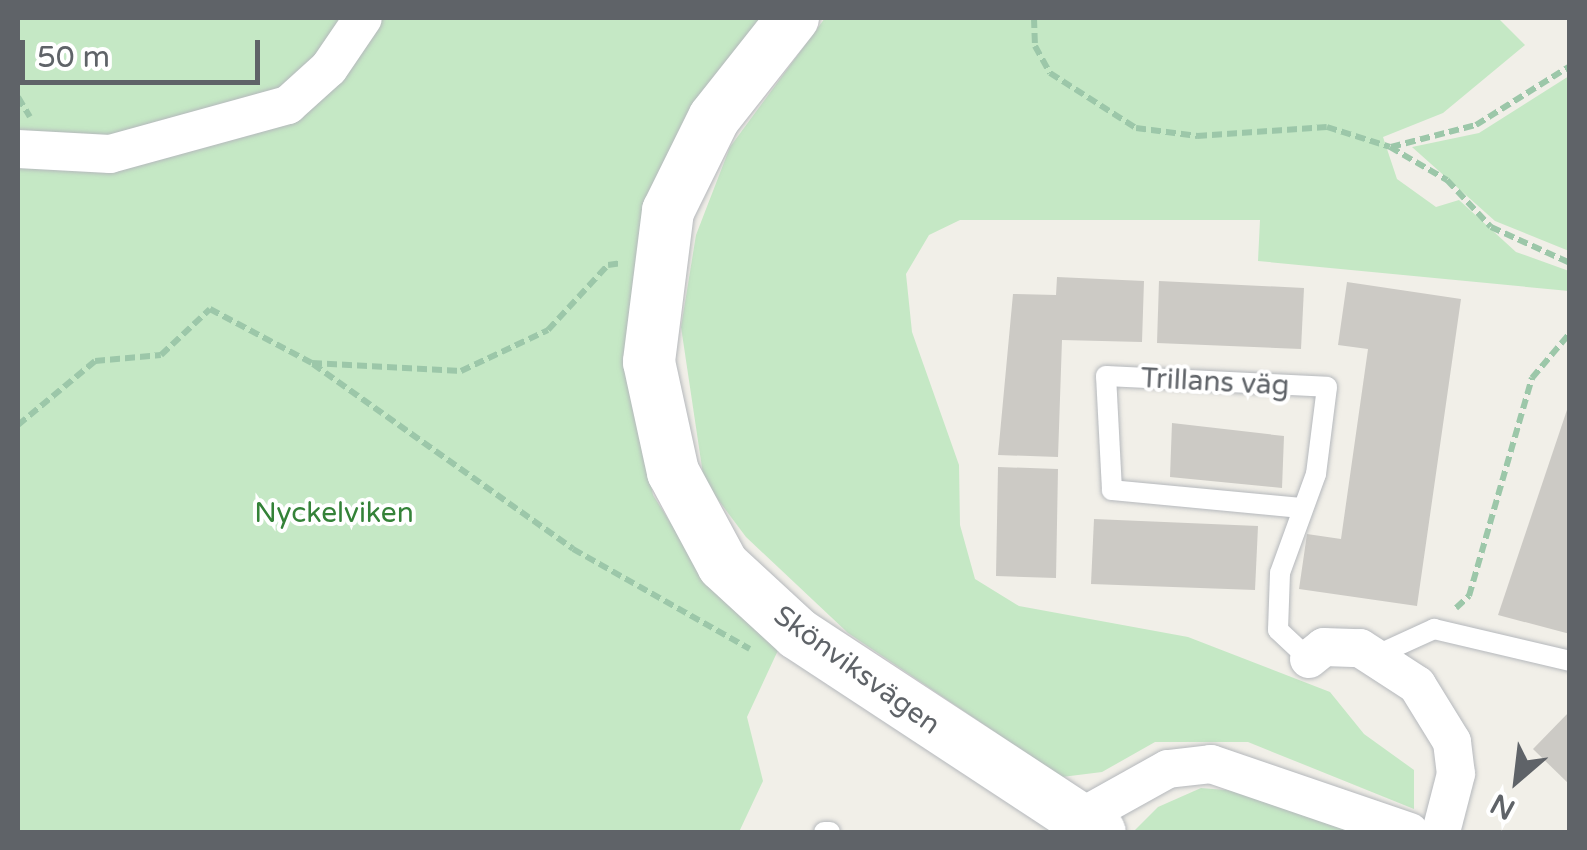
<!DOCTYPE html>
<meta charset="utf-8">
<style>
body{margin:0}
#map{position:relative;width:1587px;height:850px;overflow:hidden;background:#f1efe8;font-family:"Varela Round",sans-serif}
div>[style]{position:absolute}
.green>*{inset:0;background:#c5e8c5}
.building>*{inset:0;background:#cccac5}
.path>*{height:6px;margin-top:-3px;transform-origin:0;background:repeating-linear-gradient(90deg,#9cc7a9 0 10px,transparent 0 15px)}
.roads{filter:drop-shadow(0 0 2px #b5b8bc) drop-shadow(0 0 2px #b5b8bc)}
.lane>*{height:20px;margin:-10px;padding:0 10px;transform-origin:10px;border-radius:10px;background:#fff}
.street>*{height:38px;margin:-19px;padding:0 19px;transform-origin:19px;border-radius:19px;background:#fff}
.secondary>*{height:52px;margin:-26px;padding:0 26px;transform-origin:26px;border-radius:26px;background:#fff}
span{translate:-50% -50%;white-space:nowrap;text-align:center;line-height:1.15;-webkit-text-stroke:8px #fff;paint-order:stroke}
.street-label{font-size:28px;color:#5f6368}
.park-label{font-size:28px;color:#348238}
.frame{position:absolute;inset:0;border:20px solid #5f6368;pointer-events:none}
.north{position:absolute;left:1467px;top:730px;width:100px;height:100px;-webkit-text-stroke:8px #fff;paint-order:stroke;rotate:208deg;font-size:28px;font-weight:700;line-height:40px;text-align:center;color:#5f6368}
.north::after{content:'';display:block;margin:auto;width:35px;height:45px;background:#5f6368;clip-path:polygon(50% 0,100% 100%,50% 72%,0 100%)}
.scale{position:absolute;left:20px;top:40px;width:240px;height:45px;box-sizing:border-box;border:5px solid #5f6368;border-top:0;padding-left:12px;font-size:30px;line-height:35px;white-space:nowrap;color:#5f6368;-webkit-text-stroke:8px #fff;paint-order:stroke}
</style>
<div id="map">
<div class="green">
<div style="clip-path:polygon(18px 18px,774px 18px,628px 367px,653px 495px,706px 579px,780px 646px,747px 717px,763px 781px,739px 832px,18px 832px)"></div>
<div style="clip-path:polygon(825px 18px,1498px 18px,1525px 45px,1443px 113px,1383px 137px,1397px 179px,1436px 207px,1459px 200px,1516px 252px,1569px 271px,1569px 291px,1258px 261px,1260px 220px,960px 220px,929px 235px,906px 274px,912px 332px,959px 465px,960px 525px,975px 579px,1019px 606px,1188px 637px,1330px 692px,1364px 734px,1414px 770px,1414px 809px,1248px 742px,1155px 742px,1102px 772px,1062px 777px,848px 633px,746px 537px,704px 481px,681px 327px,696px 235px,730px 147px)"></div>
<div style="clip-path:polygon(1569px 76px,1569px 251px,1495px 221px,1412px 147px,1479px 133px)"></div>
<div style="clip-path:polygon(1201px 788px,1261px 793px,1359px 832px,1135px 830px,1158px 807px)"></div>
</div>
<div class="building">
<div style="clip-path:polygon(1057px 277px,1144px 281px,1142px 342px,1062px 340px,1058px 457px,998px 455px,1013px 294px,1056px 295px)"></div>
<div style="clip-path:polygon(1159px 281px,1304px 288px,1301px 349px,1157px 343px)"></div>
<div style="clip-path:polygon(1347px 282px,1461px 299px,1417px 606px,1299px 589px,1307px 534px,1341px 539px,1368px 349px,1338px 345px)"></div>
<div style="clip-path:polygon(1570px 401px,1570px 634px,1498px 615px)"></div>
<div style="clip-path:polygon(1172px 423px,1284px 436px,1282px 488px,1170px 477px)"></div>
<div style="clip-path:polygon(998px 467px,1058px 469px,1056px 578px,996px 576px)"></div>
<div style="clip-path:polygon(1094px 519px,1258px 526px,1255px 590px,1091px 584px)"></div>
<div style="clip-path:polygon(1570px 711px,1570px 785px,1533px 749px)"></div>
</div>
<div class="path">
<div style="left:1034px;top:18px;width:28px;rotate:88deg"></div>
<div style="left:1035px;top:46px;width:31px;rotate:61deg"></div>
<div style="left:1050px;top:73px;width:102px;rotate:32.6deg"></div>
<div style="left:1136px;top:128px;width:62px;rotate:7.5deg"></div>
<div style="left:1197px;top:136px;width:130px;rotate:-4deg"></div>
<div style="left:1327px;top:127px;width:66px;rotate:17.6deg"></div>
<div style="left:1390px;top:147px;width:66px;rotate:30.1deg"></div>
<div style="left:1447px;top:180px;width:64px;rotate:46.9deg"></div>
<div style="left:1491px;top:227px;width:87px;rotate:24.5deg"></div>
<div style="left:18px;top:97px;width:23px;rotate:59deg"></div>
<div style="left:1391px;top:147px;width:88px;rotate:-14.5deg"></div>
<div style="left:1476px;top:125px;width:111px;rotate:-32.1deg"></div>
<div style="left:313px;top:364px;width:319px;rotate:35.4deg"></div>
<div style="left:573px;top:549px;width:203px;rotate:29.5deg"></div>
<div style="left:18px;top:425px;width:100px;rotate:-39.7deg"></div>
<div style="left:95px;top:361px;width:66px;rotate:-5.2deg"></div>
<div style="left:161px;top:355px;width:67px;rotate:-43.2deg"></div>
<div style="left:210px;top:309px;width:115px;rotate:27.9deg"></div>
<div style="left:312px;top:363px;width:149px;rotate:3.1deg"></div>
<div style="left:461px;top:371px;width:96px;rotate:-25.2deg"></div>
<div style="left:548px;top:330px;width:88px;rotate:-47.3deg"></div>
<div style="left:608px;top:265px;width:14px;rotate:-8deg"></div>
<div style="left:1456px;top:608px;width:18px;rotate:-43deg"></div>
<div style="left:1469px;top:596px;width:227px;rotate:-73.9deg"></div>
<div style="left:1532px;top:378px;width:59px;rotate:-49.8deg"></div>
</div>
<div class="roads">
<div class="lane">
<div style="left:1302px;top:508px;width:191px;rotate:-174.6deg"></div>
<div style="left:1112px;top:490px;width:114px;rotate:-93deg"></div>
<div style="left:1106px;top:376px;width:221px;rotate:2.8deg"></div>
<div style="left:1327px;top:387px;width:88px;rotate:97.2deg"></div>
<div style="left:1316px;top:474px;width:105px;rotate:110deg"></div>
<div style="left:1280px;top:573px;width:57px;rotate:92deg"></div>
<div style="left:1278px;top:630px;width:42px;rotate:43.1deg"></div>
<div style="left:1377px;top:655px;width:63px;rotate:-24.5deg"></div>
<div style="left:1434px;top:629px;width:140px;rotate:13.2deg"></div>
<div style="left:824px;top:832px;width:6px"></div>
</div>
<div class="street">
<div style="left:18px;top:149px;width:92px;rotate:3.1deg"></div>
<div style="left:110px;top:154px;width:185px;rotate:-15.4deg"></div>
<div style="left:288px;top:105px;width:55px;rotate:-42.1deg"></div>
<div style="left:329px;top:68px;width:60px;rotate:-55.8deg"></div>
<div style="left:1309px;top:659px;width:19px;rotate:-39deg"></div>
<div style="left:1324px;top:647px;width:36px;rotate:2deg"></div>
<div style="left:1360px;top:648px;width:68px;rotate:33deg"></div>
<div style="left:1417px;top:685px;width:67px;rotate:58.4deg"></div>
<div style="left:1452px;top:742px;width:32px;rotate:83deg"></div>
<div style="left:1456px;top:774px;width:60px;rotate:104.5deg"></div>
<div style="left:1078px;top:819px;width:103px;rotate:-29.1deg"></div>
<div style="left:1168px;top:769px;width:43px;rotate:-6.6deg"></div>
<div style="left:1211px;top:764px;width:210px;rotate:18.9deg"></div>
</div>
<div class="secondary">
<div style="left:793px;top:18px;width:127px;rotate:128.3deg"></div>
<div style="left:714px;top:118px;width:104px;rotate:116.3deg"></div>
<div style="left:668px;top:211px;width:152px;rotate:97.2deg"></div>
<div style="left:649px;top:362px;width:113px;rotate:77.7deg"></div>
<div style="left:673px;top:472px;width:106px;rotate:61.7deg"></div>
<div style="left:723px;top:565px;width:102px;rotate:42.6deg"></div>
<div style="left:798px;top:634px;width:361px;rotate:33.3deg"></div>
</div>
</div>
<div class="street-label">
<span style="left:1215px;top:382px;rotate:3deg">Trillans väg</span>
<span style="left:857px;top:670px;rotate:36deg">Skönviksvägen</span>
</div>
<div class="park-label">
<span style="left:334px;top:513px">Nyckelviken</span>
</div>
<div class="frame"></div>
<div class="north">N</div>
<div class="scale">50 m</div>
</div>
